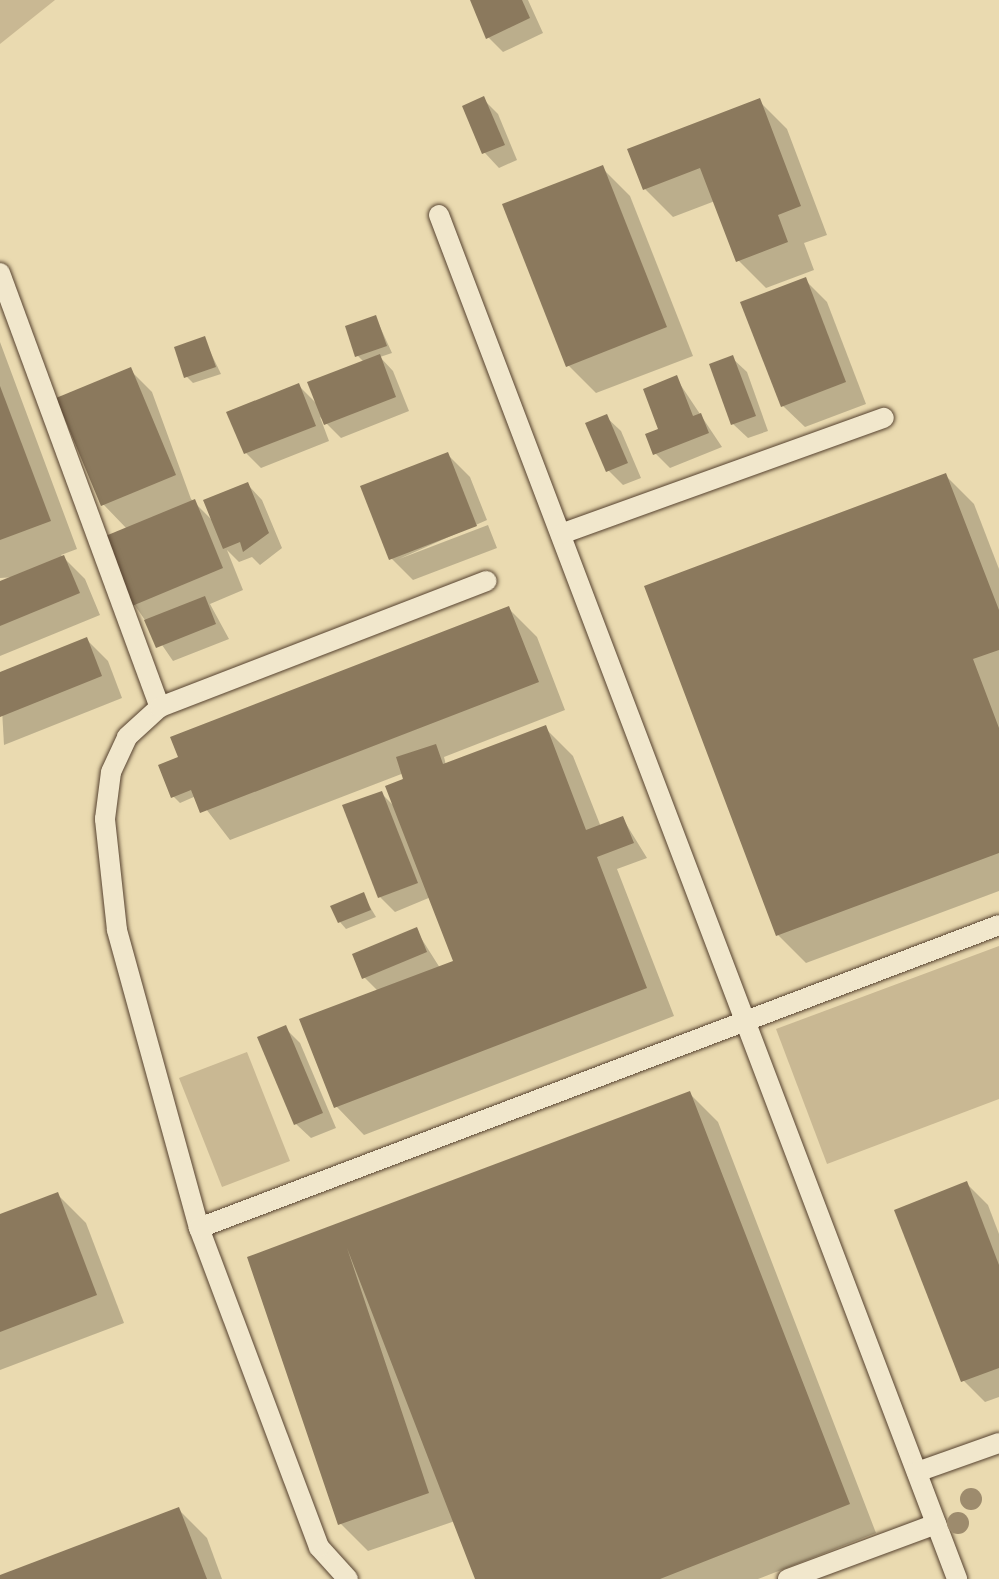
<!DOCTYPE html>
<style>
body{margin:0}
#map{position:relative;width:999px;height:1579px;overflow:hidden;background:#eadab0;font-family:"IM FELL Great Primer",serif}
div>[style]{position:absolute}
.green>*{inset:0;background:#c9b893}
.shadow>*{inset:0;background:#0003}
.building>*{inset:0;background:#8b795d}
.roads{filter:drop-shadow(0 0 2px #56422f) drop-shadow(0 0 2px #56422f)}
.service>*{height:20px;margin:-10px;padding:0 10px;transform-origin:10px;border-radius:10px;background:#f1e7cc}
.trees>*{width:22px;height:22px;margin:-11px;border-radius:50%;background:#9d8b6d}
span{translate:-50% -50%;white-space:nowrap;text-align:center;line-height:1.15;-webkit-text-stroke:9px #f1e7cc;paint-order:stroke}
</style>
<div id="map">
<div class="green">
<div style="clip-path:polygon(0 0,55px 0,0 44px)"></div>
<div style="clip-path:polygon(999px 946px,999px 1099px,827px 1164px,776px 1029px)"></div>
<div style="clip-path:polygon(247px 1052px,290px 1161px,222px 1187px,179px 1078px)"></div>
</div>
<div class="shadow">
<div style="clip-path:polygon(472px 0,528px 0,543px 33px,503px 52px,488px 37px)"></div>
<div style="clip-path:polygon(483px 99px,498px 114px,517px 160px,499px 168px,485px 153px,465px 107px)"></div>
<div style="clip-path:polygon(759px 101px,787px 129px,827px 235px,804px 243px,814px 270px,766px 288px,738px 260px,715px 201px,673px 217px,645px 189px)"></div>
<div style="clip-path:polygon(602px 168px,630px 196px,693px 356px,596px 393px,568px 365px)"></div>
<div style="clip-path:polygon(805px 280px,827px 302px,866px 404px,805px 427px,783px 406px)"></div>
<div style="clip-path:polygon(376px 318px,392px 353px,380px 357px,393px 371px,409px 411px,341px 438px,320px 417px,329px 441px,261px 468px,246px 453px,299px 386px,320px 407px,364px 362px,358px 356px)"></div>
<div style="clip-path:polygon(204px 339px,221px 374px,193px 383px,186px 376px)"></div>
<div style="clip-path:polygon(0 342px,77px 549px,61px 555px,85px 579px,100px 615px,0 656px,0 583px,16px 577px,0 578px)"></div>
<div style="clip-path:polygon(732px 358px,747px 372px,768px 431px,748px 438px,733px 424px)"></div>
<div style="clip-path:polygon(130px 370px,152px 392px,191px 499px,214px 522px,248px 485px,262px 500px,282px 548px,260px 565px,252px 557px,239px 562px,227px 550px,243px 590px,210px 604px,229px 639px,173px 661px,134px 604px,128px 530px,103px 504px)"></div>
<div style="clip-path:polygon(676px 378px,722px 447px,670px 468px,655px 453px)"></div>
<div style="clip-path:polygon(606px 417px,621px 431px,641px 478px,623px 485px,608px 470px)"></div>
<div style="clip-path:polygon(448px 455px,470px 477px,487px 520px,399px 559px,488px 525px,497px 548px,413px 580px,391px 558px)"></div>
<div style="clip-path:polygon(946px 476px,974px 504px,999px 569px,999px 891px,806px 963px,778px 935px)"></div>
<div style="clip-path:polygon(509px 609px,537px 637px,565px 710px,444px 757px,446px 765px,545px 728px,573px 756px,601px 827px,623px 819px,647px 858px,617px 869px,674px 1016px,364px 1135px,336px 1106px,379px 992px,364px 977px,416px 930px,440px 968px,456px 962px,431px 897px,395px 912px,380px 897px,382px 794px,397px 809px,404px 773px,230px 840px,196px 796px,180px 803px,173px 796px)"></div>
<div style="clip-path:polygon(86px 639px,108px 661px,122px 698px,4px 745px,0 674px)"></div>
<div style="clip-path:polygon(363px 895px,376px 917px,346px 929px,340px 922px)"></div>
<div style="clip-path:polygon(285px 1028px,300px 1043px,336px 1128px,311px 1138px,296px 1124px)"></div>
<div style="clip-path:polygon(690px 1094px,718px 1122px,876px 1533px,758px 1579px,477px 1579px,455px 1521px,368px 1551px,340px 1523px,250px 1258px)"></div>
<div style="clip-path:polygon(967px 1184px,988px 1205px,999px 1234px,999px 1397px,985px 1402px,963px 1380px)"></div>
<div style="clip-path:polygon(58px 1195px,86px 1223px,124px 1323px,0 1370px,0 1217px)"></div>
<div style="clip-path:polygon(179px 1510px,207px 1538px,222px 1579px,0 1579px)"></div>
</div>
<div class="building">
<div style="clip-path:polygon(470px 0,522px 0,530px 18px,486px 39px)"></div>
<div style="clip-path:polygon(484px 96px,505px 145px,482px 154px,462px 106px)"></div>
<div style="clip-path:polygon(760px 98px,801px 206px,778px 215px,788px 242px,736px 262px,700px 168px,643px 190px,627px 149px)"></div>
<div style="clip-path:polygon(603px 165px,667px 327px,566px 367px,502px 204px)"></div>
<div style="clip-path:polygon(806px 277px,846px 382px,781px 407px,740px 302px)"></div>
<div style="clip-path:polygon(376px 315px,387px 346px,355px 357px,345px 326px)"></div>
<div style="clip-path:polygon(205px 336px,216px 367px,184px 378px,174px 347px)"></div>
<div style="clip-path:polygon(380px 354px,396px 397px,324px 425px,307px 382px)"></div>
<div style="clip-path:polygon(733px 355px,756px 416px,731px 425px,709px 364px)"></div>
<div style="clip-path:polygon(131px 367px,176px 475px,101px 506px,56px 398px)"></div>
<div style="clip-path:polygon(677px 375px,693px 416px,701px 413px,709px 433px,653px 455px,645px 434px,658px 429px,643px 389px)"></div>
<div style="clip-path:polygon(299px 383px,316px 426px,244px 454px,226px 412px)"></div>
<div style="clip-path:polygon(0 386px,51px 521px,0 540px)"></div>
<div style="clip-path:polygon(607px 414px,628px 463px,606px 472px,585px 423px)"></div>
<div style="clip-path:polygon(448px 452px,477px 526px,389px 560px,360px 486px)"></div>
<div style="clip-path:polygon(946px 473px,999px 610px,999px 650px,973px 659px,999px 728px,999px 853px,776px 936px,644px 586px)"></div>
<div style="clip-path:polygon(248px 482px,269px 533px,243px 552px,240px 542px,223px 549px,203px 500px)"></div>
<div style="clip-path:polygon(195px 499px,223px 568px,132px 606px,103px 537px)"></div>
<div style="clip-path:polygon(64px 555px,80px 593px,0 626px,0 581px)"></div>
<div style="clip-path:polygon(205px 596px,216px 624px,156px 648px,144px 620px)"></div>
<div style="clip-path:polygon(509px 606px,539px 682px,200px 813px,191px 790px,171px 798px,158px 765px,178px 757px,170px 737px)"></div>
<div style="clip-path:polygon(87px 637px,102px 676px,0 717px,0 672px)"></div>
<div style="clip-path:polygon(546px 725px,586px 830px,623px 816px,634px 843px,597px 857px,647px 988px,334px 1108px,299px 1019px,453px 961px,385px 786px,403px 779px,396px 757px,436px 744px,443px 764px)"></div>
<div style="clip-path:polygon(382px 791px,418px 883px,378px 898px,342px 805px)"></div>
<div style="clip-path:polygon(364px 892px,371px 910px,338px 923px,330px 906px)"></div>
<div style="clip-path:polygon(417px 927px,427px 952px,362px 979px,352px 954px)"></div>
<div style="clip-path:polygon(286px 1025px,323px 1113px,294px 1125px,257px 1037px)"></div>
<div style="clip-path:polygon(690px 1091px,850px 1504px,660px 1579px,475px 1579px,347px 1248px,429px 1493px,338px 1525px,247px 1257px)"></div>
<div style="clip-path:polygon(967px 1181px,999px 1265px,999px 1368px,961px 1382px,894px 1210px)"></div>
<div style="clip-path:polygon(58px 1192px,97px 1295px,0 1332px,0 1214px)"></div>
<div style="clip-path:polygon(179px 1507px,207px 1579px,0 1579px,0 1575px)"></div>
</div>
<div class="roads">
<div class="service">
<div style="left:439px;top:215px;width:1459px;rotate:69.2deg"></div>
<div style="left:0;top:273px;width:463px;rotate:69.8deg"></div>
<div style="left:561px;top:534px;width:343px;rotate:-19.8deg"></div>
<div style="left:199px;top:1228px;width:309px;rotate:-105.4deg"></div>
<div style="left:117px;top:930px;width:112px;rotate:-96.2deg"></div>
<div style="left:105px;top:819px;width:47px;rotate:-82.7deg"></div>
<div style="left:111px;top:772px;width:38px;rotate:-65deg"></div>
<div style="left:127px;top:737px;width:45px;rotate:-42.3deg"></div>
<div style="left:160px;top:707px;width:350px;rotate:-21.1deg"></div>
<div style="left:917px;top:1472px;width:87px;rotate:-19.5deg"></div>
<div style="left:348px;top:1579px;width:43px;rotate:-132.2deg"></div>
<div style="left:319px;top:1547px;width:341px;rotate:-110.6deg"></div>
<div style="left:199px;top:1228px;width:855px;rotate:-20.74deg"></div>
<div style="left:788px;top:1579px;width:158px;rotate:-20.4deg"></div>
</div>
</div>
<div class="trees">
<div style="left:971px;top:1499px"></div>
<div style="left:958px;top:1523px"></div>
</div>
</div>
